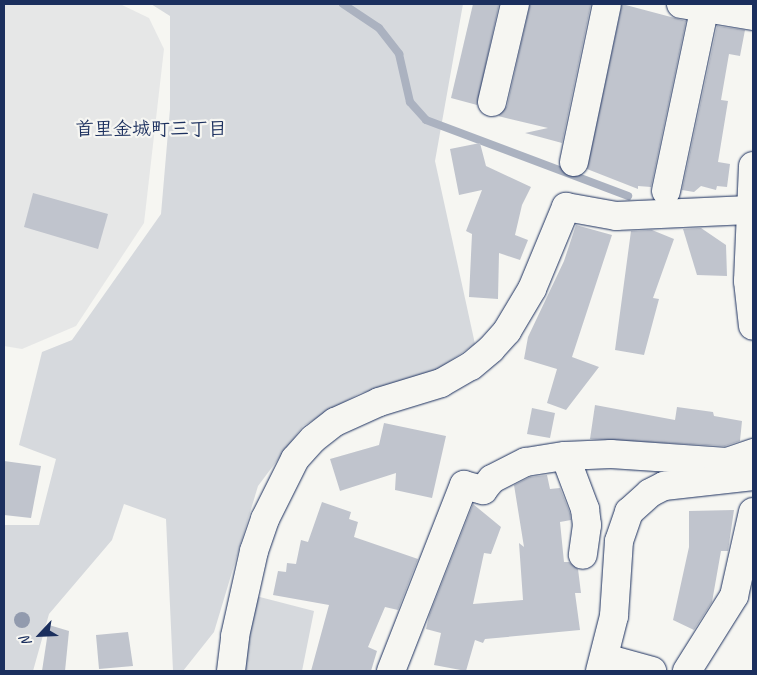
<!DOCTYPE html>
<meta charset="utf-8">
<style>
body{margin:0}
#map{position:relative;width:757px;height:675px;overflow:hidden;background:#f6f6f2;font-family:Caveat,"Klee One",sans-serif}
div>[style]{position:absolute}
.built>*{inset:0;background:#e6e7e7}
.green>*{inset:0;background:#d6d9dd}
.stream>*{height:8px;margin:-4px;padding:0 4px;transform-origin:4px;border-radius:4px;background:#abb2c0}
.building>*{inset:0;background:#c0c4cd}
.roads{filter:drop-shadow(0 0 1px #1b2f5e) drop-shadow(0 0 1px #1b2f5e)}
.street>*{height:28px;margin:-14px;padding:0 14px;transform-origin:14px;border-radius:14px;background:#f6f6f2}
.secondary>*{height:28px;margin:-14px;padding:0 14px;transform-origin:14px;border-radius:14px;background:#f6f6f2}
.trees>*{width:16px;height:16px;margin:-8px;border-radius:50%;background:#929bae}
span{translate:-50% -50%;white-space:nowrap;text-align:center;line-height:1.15;-webkit-text-stroke:4.5px #f6f6f2;paint-order:stroke}
.neighbourhood-label{font-size:19px;color:#1b2f5e;font-weight:700}
.frame{position:absolute;inset:0;border:5px solid #1b2f5e;pointer-events:none}
.north{position:absolute;left:15px;top:610px;width:50px;height:50px;-webkit-text-stroke:4px #f6f6f2;paint-order:stroke;rotate:245deg;font-size:14px;font-weight:700;line-height:20px;text-align:center;color:#1b2f5e}
.north::after{content:'';display:block;margin:auto;width:18px;height:22px;background:#1b2f5e;clip-path:polygon(50% 0,100% 100%,50% 72%,0 100%)}
</style>
<div id="map">
<div class="built">
<div style="clip-path:polygon(4px 4px,120px 4px,149px 18px,164px 49px,144px 223px,76px 326px,22px 349px,4px 346px)"></div>
</div>
<div class="green">
<div style="clip-path:polygon(151px 4px,463px 4px,435px 161px,475px 344px,425px 378px,360px 393px,303px 426px,258px 486px,214px 632px,183px 671px,173px 671px,166px 519px,124px 504px,112px 540px,49px 614px,33px 671px,4px 671px,4px 525px,39px 525px,56px 459px,19px 445px,42px 352px,72px 340px,161px 214px,170px 109px,170px 16px)"></div>
<div style="clip-path:polygon(252px 595px,314px 611px,302px 671px,240px 671px)"></div>
</div>
<div class="stream">
<div style="left:343px;top:4px;width:43px;rotate:33.7deg"></div>
<div style="left:379px;top:28px;width:33px;rotate:52deg"></div>
<div style="left:399px;top:54px;width:49px;rotate:77.1deg"></div>
<div style="left:410px;top:102px;width:24px;rotate:48deg"></div>
<div style="left:426px;top:120px;width:216px;rotate:20.6deg"></div>
</div>
<div class="building">
<div style="clip-path:polygon(473px 4px,499px 4px,477px 105px,451px 98px)"></div>
<div style="clip-path:polygon(530px 4px,591px 4px,562px 143px,525px 133px,548px 128px,498px 116px,507px 106px)"></div>
<div style="clip-path:polygon(622px 4px,686px 21px,651px 187px,638px 186px,638px 189px,587px 169px)"></div>
<div style="clip-path:polygon(717px 26px,745px 30px,740px 56px,729px 54px,721px 100px,728px 101px,718px 162px,730px 164px,727px 187px,717px 186px,716px 190px,701px 186px,694px 192px,682px 190px)"></div>
<div style="clip-path:polygon(480px 143px,486px 166px,531px 187px,522px 205px,515px 235px,528px 240px,520px 260px,499px 253px,498px 299px,469px 297px,472px 234px,466px 231px,482px 190px,459px 195px,450px 149px)"></div>
<div style="clip-path:polygon(33px 193px,108px 214px,98px 249px,24px 227px)"></div>
<div style="clip-path:polygon(576px 225px,612px 235px,572px 357px,599px 367px,566px 410px,547px 403px,557px 369px,524px 359px,528px 337px,564px 261px)"></div>
<div style="clip-path:polygon(701px 228px,726px 245px,727px 276px,697px 275px,683px 229px)"></div>
<div style="clip-path:polygon(652px 230px,674px 239px,653px 298px,659px 299px,644px 355px,615px 350px,631px 231px)"></div>
<div style="clip-path:polygon(595px 405px,675px 420px,677px 407px,713px 412px,714px 416px,742px 421px,740px 441px,725px 446px,590px 439px)"></div>
<div style="clip-path:polygon(532px 408px,555px 413px,550px 438px,527px 434px)"></div>
<div style="clip-path:polygon(384px 423px,446px 436px,432px 498px,395px 490px,396px 473px,340px 491px,330px 459px,379px 445px)"></div>
<div style="clip-path:polygon(4px 461px,41px 466px,31px 518px,4px 515px)"></div>
<div style="clip-path:polygon(547px 475px,550px 489px,560px 488px,570px 513px,571px 520px,560px 522px,564px 562px,569px 562px,578px 569px,581px 593px,575px 593px,580px 630px,485px 639px,483px 643px,475px 640px,466px 671px,434px 665px,441px 633px,426px 629px,429px 616px,473px 504px,501px 527px,491px 554px,484px 553px,473px 604px,523px 600px,519px 543px,524px 547px,514px 485px,530px 477px)"></div>
<div style="clip-path:polygon(322px 502px,351px 512px,349px 519px,358px 522px,354px 537px,418px 559px,398px 610px,385px 607px,368px 647px,377px 651px,371px 671px,311px 671px,329px 605px,273px 595px,278px 571px,286px 572px,287px 563px,296px 564px,301px 540px,308px 542px)"></div>
<div style="clip-path:polygon(734px 510px,728px 551px,721px 551px,712px 602px,694px 630px,673px 620px,689px 547px,689px 511px)"></div>
<div style="clip-path:polygon(49px 625px,69px 631px,65px 671px,42px 671px)"></div>
<div style="clip-path:polygon(128px 632px,133px 666px,99px 669px,96px 635px)"></div>
</div>
<div class="roads">
<div class="street">
<div style="left:681px;top:4px;width:73px;rotate:9.5deg"></div>
<div style="left:492px;top:102px;width:101px;rotate:-76.8deg"></div>
<div style="left:574px;top:162px;width:161px;rotate:-78.2deg"></div>
<div style="left:666px;top:191px;width:185px;rotate:-78.1deg"></div>
<div style="left:565px;top:456px;width:57px;rotate:69.3deg"></div>
<div style="left:585px;top:509px;width:16px;rotate:83deg"></div>
<div style="left:587px;top:525px;width:30px;rotate:98deg"></div>
<div style="left:605px;top:658px;width:49px;rotate:15.5deg"></div>
<div style="left:231px;top:671px;width:35px;rotate:-83deg"></div>
<div style="left:235px;top:636px;width:87px;rotate:-77.4deg"></div>
<div style="left:254px;top:551px;width:34px;rotate:-71deg"></div>
<div style="left:265px;top:519px;width:67px;rotate:-63.4deg"></div>
<div style="left:295px;top:459px;width:27px;rotate:-48deg"></div>
<div style="left:313px;top:439px;width:28px;rotate:-38deg"></div>
<div style="left:335px;top:422px;width:48px;rotate:-24.4deg"></div>
<div style="left:379px;top:402px;width:65px;rotate:-17deg"></div>
<div style="left:441px;top:383px;width:34px;rotate:-30deg"></div>
<div style="left:471px;top:366px;width:26px;rotate:-40deg"></div>
<div style="left:491px;top:349px;width:24px;rotate:-48deg"></div>
<div style="left:507px;top:331px;width:49px;rotate:-59.2deg"></div>
<div style="left:532px;top:289px;width:89px;rotate:-67.5deg"></div>
<div style="left:566px;top:207px;width:51px;rotate:10.2deg"></div>
<div style="left:616px;top:216px;width:133px;rotate:-2.6deg"></div>
<div style="left:391px;top:671px;width:200px;rotate:-68.6deg"></div>
<div style="left:464px;top:485px;width:20px;rotate:15deg"></div>
<div style="left:483px;top:490px;width:14px;rotate:-51deg"></div>
<div style="left:492px;top:479px;width:38px;rotate:-27deg"></div>
<div style="left:526px;top:462px;width:39px;rotate:-9deg"></div>
<div style="left:565px;top:456px;width:46px;rotate:-2.5deg"></div>
<div style="left:611px;top:454px;width:116px;rotate:3.9deg"></div>
<div style="left:727px;top:462px;width:28px;rotate:-19deg"></div>
<div style="left:600px;top:671px;width:57px;rotate:-75.7deg"></div>
<div style="left:614px;top:616px;width:75px;rotate:-86.2deg"></div>
<div style="left:619px;top:541px;width:31px;rotate:-71deg"></div>
<div style="left:629px;top:512px;width:28px;rotate:-42deg"></div>
<div style="left:650px;top:493px;width:16px;rotate:-27deg"></div>
<div style="left:664px;top:486px;width:90px;rotate:-6.4deg"></div>
<div style="left:687px;top:671px;width:89px;rotate:-57.9deg"></div>
<div style="left:734px;top:596px;width:86px;rotate:-77.3deg"></div>
</div>
<div class="secondary">
<div style="left:753px;top:166px;width:115px;rotate:92.5deg"></div>
<div style="left:748px;top:281px;width:45px;rotate:83.7deg"></div>
</div>
</div>
<div class="trees">
<div style="left:22px;top:620px"></div>
</div>
<div class="neighbourhood-label">
<span style="left:151px;top:130px">首里金城町三丁目</span>
</div>
<div class="frame"></div>
<div class="north">N</div>
</div>
